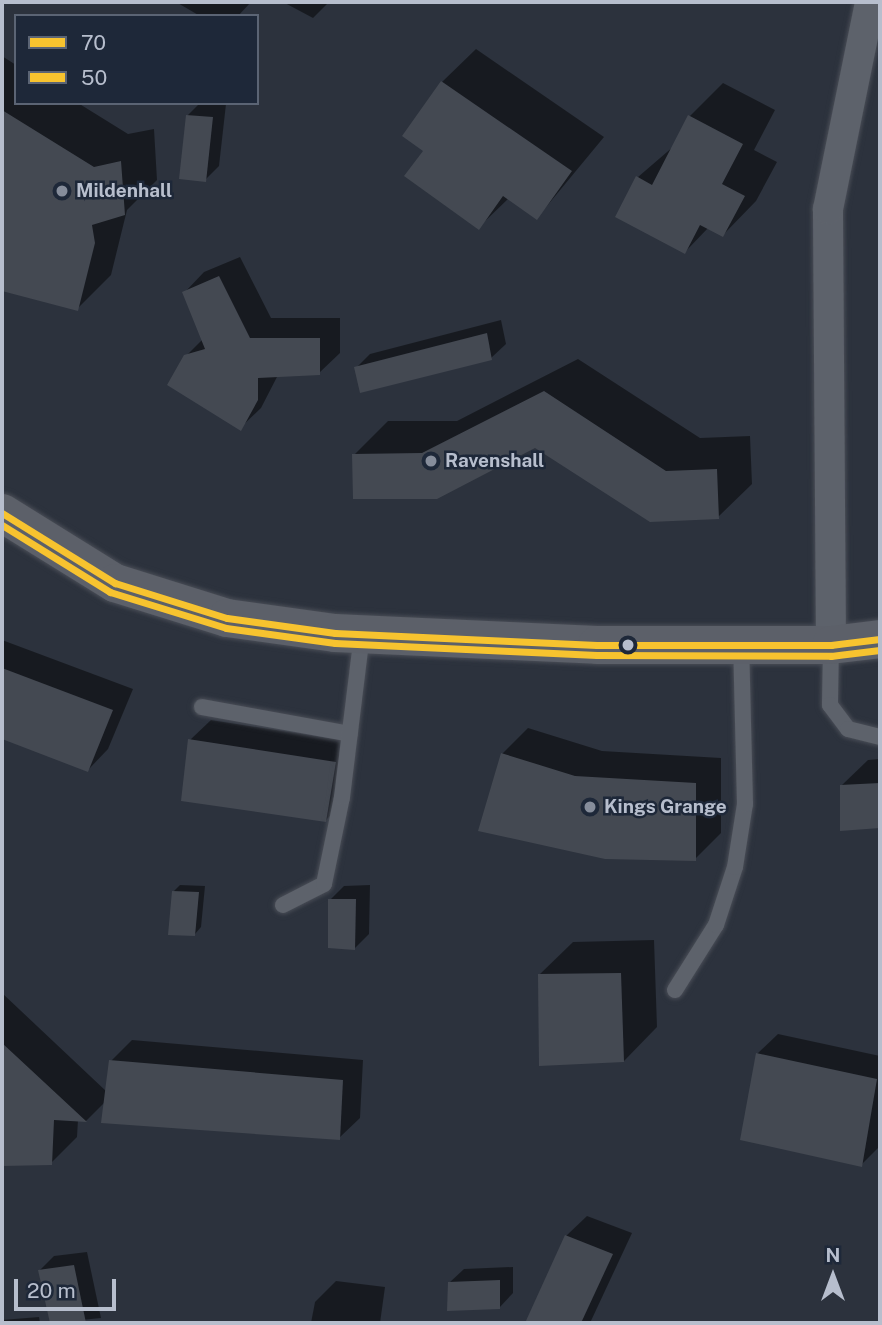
<!DOCTYPE html>
<style>
body{margin:0}
#map{position:relative;width:882px;height:1325px;overflow:hidden;background:#2c323d;font-family:"Public Sans",sans-serif}
div>[style]{position:absolute}
.shadow>*{inset:0;background:#0007}
.building>*{inset:0;background:#444952}
.roads{filter:drop-shadow(0 0 2px #494d56) drop-shadow(0 0 2px #494d56)}
.lane>*{height:16px;margin:-8px;padding:0 8px;transform-origin:8px;border-radius:8px;background:#5d626b}
.street>*{height:30px;margin:-15px;padding:0 15px;transform-origin:15px;border-radius:15px;background:#5d626b}
.secondary>*{height:38px;margin:-19px;padding:0 19px;transform-origin:19px;border-radius:19px;background:#5c6069}
.bus-1>*{height:7px;margin:-3.5px;padding:0 3.5px;transform-origin:3.5px;border-radius:3.5px;background:#f7c32f}
.bus-2>*{height:7px;margin:-3.5px;padding:0 3.5px;transform-origin:3.5px;border-radius:3.5px;background:#f7c32f}
.dots>*{width:19px;height:19px;translate:-50% -50%;box-sizing:border-box;border:4px solid #1e2839;border-radius:50%}
span{translate:-50% -50%;white-space:nowrap;text-align:center;line-height:1.15;-webkit-text-stroke:5px #1e2839;paint-order:stroke}
.poi-label{font-size:19px;color:#b7becd;font-weight:700}
.left{translate:0 -50%;text-align:left}
.frame{position:absolute;inset:0;border:4px solid #b7becd;pointer-events:none}
.legend{position:absolute;left:14px;top:14px;width:245px;height:91px;box-sizing:border-box;background:#1e2839;border:2px solid #5b6474;margin:0;padding:9px 12px;list-style:none;font-size:21px;color:#b7becd}
.legend li{display:flex;align-items:center;gap:14px;height:35px}
.legend b{width:35px;border:2px solid #5b6474}
.north{position:absolute;left:798px;top:1241px;width:70px;height:70px;-webkit-text-stroke:5px #1e2839;paint-order:stroke;rotate:0deg;font-size:19px;font-weight:700;line-height:28px;text-align:center;color:#b7becd}
.north::after{content:'';display:block;margin:auto;width:24px;height:32px;background:#b7becd;clip-path:polygon(50% 0,100% 100%,50% 72%,0 100%)}
.scale{position:absolute;left:14px;top:1279px;width:102px;height:32px;box-sizing:border-box;border:4px solid #b7becd;border-top:0;padding-left:9px;font-size:21px;line-height:24px;white-space:nowrap;color:#b7becd;-webkit-text-stroke:5px #1e2839;paint-order:stroke}
</style>
<div id="map">
<div class="shadow">
<div style="clip-path:polygon(176px 2px,251px 2px,238px 16px,200px 16px)"></div>
<div style="clip-path:polygon(283px 2px,329px 2px,313px 18px)"></div>
<div style="clip-path:polygon(685px 2px,733px 2px,731px 4px)"></div>
<div style="clip-path:polygon(476px 49px,604px 137px,537px 218px,509px 198px,479px 227px,425px 150px,442px 82px)"></div>
<div style="clip-path:polygon(2px 56px,16px 65px,16px 103px,78px 103px,128px 134px,154px 129px,157px 180px,127px 210px,111px 275px,77px 309px,2px 289px)"></div>
<div style="clip-path:polygon(723px 83px,775px 110px,754px 150px,777px 162px,756px 201px,723px 235px,709px 227px,685px 252px,638px 177px,674px 146px,690px 116px)"></div>
<div style="clip-path:polygon(200px 103px,226px 104px,219px 166px,205px 180px,187px 116px)"></div>
<div style="clip-path:polygon(240px 257px,271px 318px,340px 318px,340px 353px,319px 373px,278px 375px,261px 408px,240px 428px,186px 356px,203px 339px,184px 293px,204px 272px)"></div>
<div style="clip-path:polygon(501px 320px,506px 344px,491px 358px,356px 368px,370px 354px)"></div>
<div style="clip-path:polygon(578px 359px,700px 438px,750px 436px,752px 484px,718px 517px,535px 446px,355px 497px,354px 455px,388px 421px,457px 421px)"></div>
<div style="clip-path:polygon(2px 640px,133px 689px,108px 749px,88px 770px,2px 737px)"></div>
<div style="clip-path:polygon(211px 720px,355px 742px,346px 800px,325px 821px,190px 740px)"></div>
<div style="clip-path:polygon(528px 728px,602px 751px,721px 758px,721px 833px,695px 859px,502px 754px)"></div>
<div style="clip-path:polygon(880px 759px,880px 827px,842px 829px,842px 785px,868px 760px)"></div>
<div style="clip-path:polygon(180px 885px,205px 886px,201px 927px,195px 934px,174px 891px)"></div>
<div style="clip-path:polygon(370px 885px,369px 934px,355px 948px,330px 900px,344px 886px)"></div>
<div style="clip-path:polygon(654px 940px,657px 1027px,624px 1061px,539px 975px,573px 942px)"></div>
<div style="clip-path:polygon(2px 993px,107px 1092px,111px 1061px,132px 1040px,363px 1060px,360px 1118px,339px 1138px,106px 1101px,86px 1121px,78px 1120px,77px 1137px,51px 1163px,2px 1164px)"></div>
<div style="clip-path:polygon(778px 1034px,880px 1056px,880px 1146px,861px 1165px,757px 1054px)"></div>
<div style="clip-path:polygon(587px 1216px,632px 1233px,590px 1323px,527px 1323px,566px 1236px)"></div>
<div style="clip-path:polygon(87px 1252px,101px 1318px,52px 1323px,40px 1270px,54px 1256px)"></div>
<div style="clip-path:polygon(513px 1267px,513px 1293px,499px 1308px,449px 1283px,464px 1269px)"></div>
<div style="clip-path:polygon(336px 1281px,385px 1287px,380px 1323px,311px 1323px,315px 1302px)"></div>
<div style="clip-path:polygon(39px 1317px,40px 1323px,2px 1323px,2px 1320px)"></div>
</div>
<div class="building">
<div style="clip-path:polygon(441px 81px,572px 171px,537px 220px,503px 196px,479px 230px,404px 176px,423px 151px,402px 136px)"></div>
<div style="clip-path:polygon(2px 110px,94px 167px,121px 161px,125px 215px,92px 225px,95px 243px,78px 311px,2px 291px)"></div>
<div style="clip-path:polygon(186px 115px,213px 117px,206px 182px,179px 179px)"></div>
<div style="clip-path:polygon(688px 115px,743px 144px,722px 184px,745px 196px,723px 237px,700px 225px,685px 254px,615px 217px,636px 176px,652px 185px)"></div>
<div style="clip-path:polygon(219px 276px,250px 338px,320px 338px,320px 375px,258px 378px,258px 400px,241px 431px,167px 385px,184px 355px,205px 349px,182px 292px)"></div>
<div style="clip-path:polygon(487px 333px,492px 360px,360px 393px,354px 367px)"></div>
<div style="clip-path:polygon(544px 391px,666px 471px,717px 469px,719px 519px,650px 522px,535px 448px,437px 499px,353px 499px,352px 454px,422px 453px)"></div>
<div style="clip-path:polygon(2px 668px,113px 710px,88px 772px,2px 739px)"></div>
<div style="clip-path:polygon(188px 739px,336px 762px,326px 822px,181px 801px)"></div>
<div style="clip-path:polygon(501px 753px,575px 776px,696px 783px,696px 861px,605px 859px,478px 831px)"></div>
<div style="clip-path:polygon(880px 783px,880px 828px,840px 831px,840px 785px)"></div>
<div style="clip-path:polygon(172px 891px,199px 892px,195px 936px,168px 935px)"></div>
<div style="clip-path:polygon(328px 899px,356px 899px,355px 950px,328px 948px)"></div>
<div style="clip-path:polygon(621px 973px,624px 1062px,539px 1066px,538px 974px)"></div>
<div style="clip-path:polygon(2px 1043px,87px 1122px,54px 1120px,52px 1165px,2px 1166px)"></div>
<div style="clip-path:polygon(756px 1053px,877px 1079px,862px 1167px,740px 1140px)"></div>
<div style="clip-path:polygon(109px 1060px,343px 1080px,340px 1140px,101px 1123px)"></div>
<div style="clip-path:polygon(565px 1235px,613px 1254px,581px 1323px,525px 1323px)"></div>
<div style="clip-path:polygon(74px 1265px,86px 1323px,50px 1323px,38px 1270px)"></div>
<div style="clip-path:polygon(500px 1280px,500px 1309px,447px 1311px,448px 1282px)"></div>
</div>
<div class="roads">
<div class="lane">
<div style="left:831px;top:645px;width:60px;rotate:91deg"></div>
<div style="left:830px;top:705px;width:30px;rotate:53deg"></div>
<div style="left:848px;top:729px;width:33px;rotate:14deg"></div>
<div style="left:202px;top:707px;width:150px;rotate:10.3deg"></div>
<div style="left:283px;top:905px;width:46px;rotate:-27.1deg"></div>
<div style="left:324px;top:884px;width:89px;rotate:-78.3deg"></div>
<div style="left:342px;top:797px;width:164px;rotate:-83deg"></div>
<div style="left:675px;top:990px;width:77px;rotate:-57.8deg"></div>
<div style="left:716px;top:925px;width:61px;rotate:-71.9deg"></div>
<div style="left:735px;top:867px;width:64px;rotate:-81deg"></div>
<div style="left:745px;top:804px;width:159px;rotate:-91.4deg"></div>
</div>
<div class="street">
<div style="left:831px;top:645px;width:436px;rotate:-90.4deg"></div>
<div style="left:828px;top:209px;width:211px;rotate:-78.5deg"></div>
</div>
<div class="secondary">
<div style="left:2px;top:513px;width:133px;rotate:31.8deg"></div>
<div style="left:115px;top:583px;width:117px;rotate:17.4deg"></div>
<div style="left:227px;top:618px;width:109px;rotate:7.9deg"></div>
<div style="left:335px;top:633px;width:262px;rotate:2.6deg"></div>
<div style="left:597px;top:645px;width:234px"></div>
<div style="left:831px;top:645px;width:49px;rotate:-7deg"></div>
</div>
</div>
<div class="bus-1">
<div style="left:2px;top:513px;width:133px;rotate:31.8deg"></div>
<div style="left:115px;top:583px;width:117px;rotate:17.4deg"></div>
<div style="left:227px;top:618px;width:109px;rotate:7.9deg"></div>
<div style="left:335px;top:633px;width:262px;rotate:2.6deg"></div>
<div style="left:597px;top:645px;width:234px"></div>
<div style="left:831px;top:645px;width:49px;rotate:-7deg"></div>
</div>
<div class="bus-2">
<div style="left:2px;top:525px;width:127px;rotate:31.8deg"></div>
<div style="left:110px;top:592px;width:121px;rotate:17.2deg"></div>
<div style="left:226px;top:628px;width:110px;rotate:7.8deg"></div>
<div style="left:335px;top:643px;width:262px;rotate:2.6deg"></div>
<div style="left:597px;top:655px;width:234px;rotate:0.2deg"></div>
<div style="left:831px;top:656px;width:49px;rotate:-7deg"></div>
</div>
<div class="dots">
<div style="left:62px;top:191px;background:#868d9b"></div>
<div style="left:431px;top:461px;background:#868d9b"></div>
<div style="left:628px;top:645px;background:#b7becd"></div>
<div style="left:590px;top:807px;background:#868d9b"></div>
</div>
<div class="poi-label">
<span class="left" style="left:76px;top:191px">Mildenhall</span>
<span class="left" style="left:445px;top:461px">Ravenshall</span>
<span class="left" style="left:604px;top:807px">Kings Grange</span>
</div>
<div class="frame"></div>
<ul class="legend">
<li><b style="height:9px;background:#f7c32f"></b>70</li>
<li><b style="height:9px;background:#f7c32f"></b>50</li>
</ul>
<div class="north">N</div>
<div class="scale">20 m</div>
</div>
